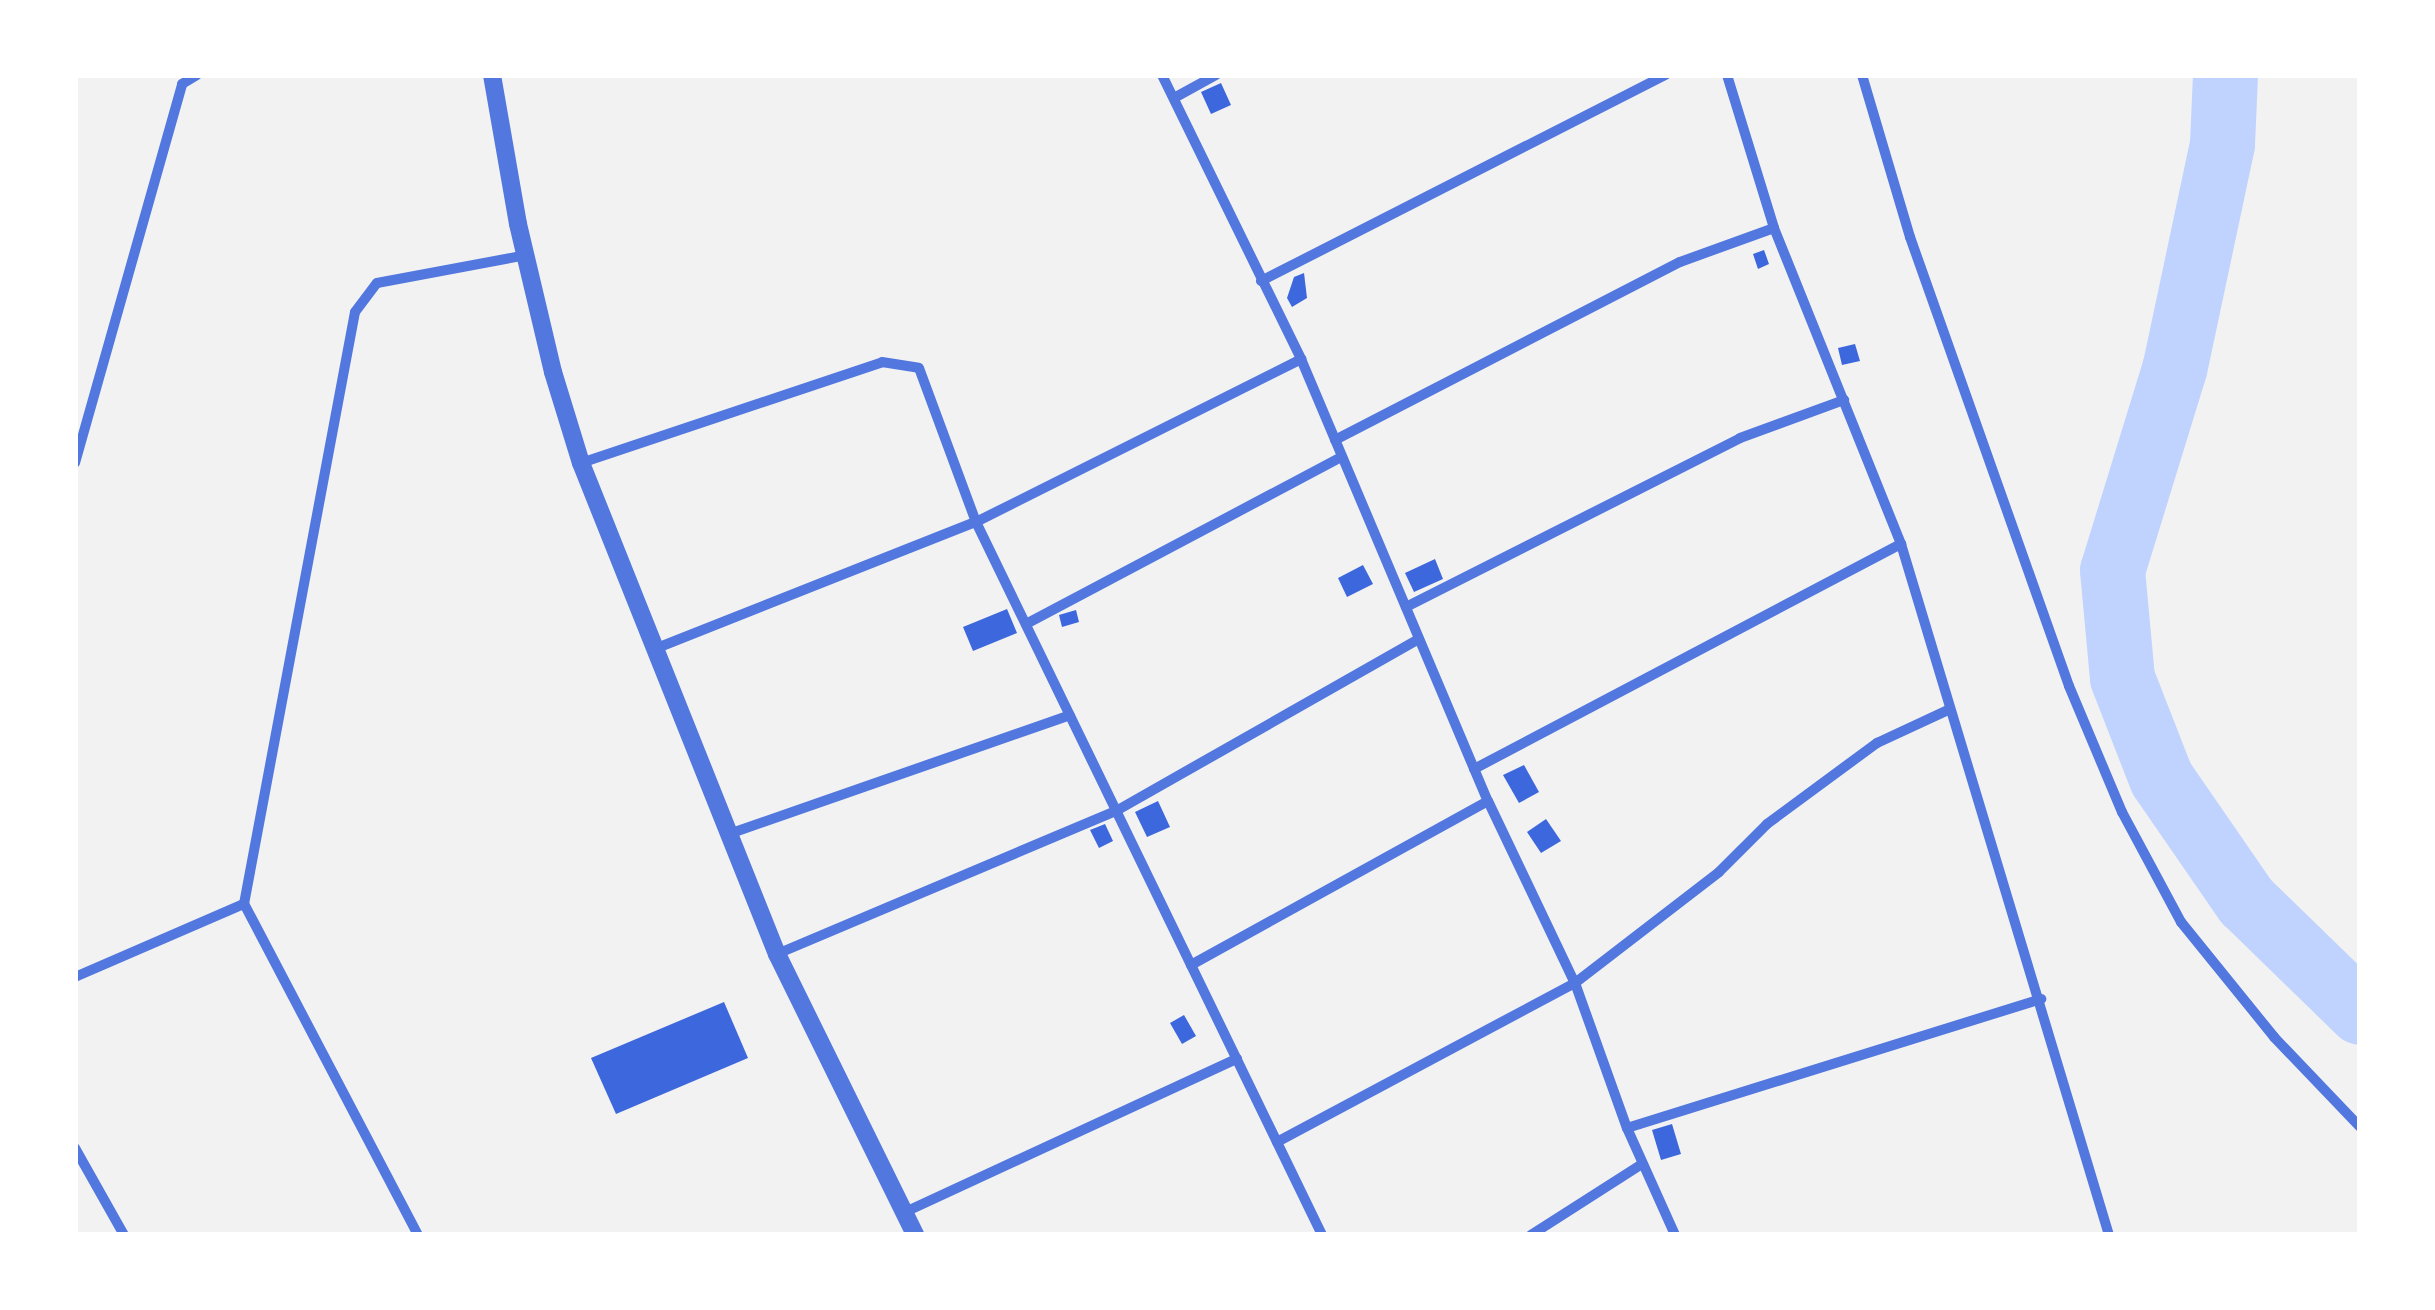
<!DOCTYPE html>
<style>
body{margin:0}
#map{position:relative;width:2435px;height:1310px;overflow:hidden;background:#f2f2f2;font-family:"Public Sans",sans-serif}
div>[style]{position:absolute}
.river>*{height:65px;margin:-32.5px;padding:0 32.5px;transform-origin:32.5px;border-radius:32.5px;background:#bfd3fe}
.building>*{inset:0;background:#3d67dc}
.minor>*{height:10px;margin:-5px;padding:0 5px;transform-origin:5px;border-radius:5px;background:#5277de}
.tertiary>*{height:18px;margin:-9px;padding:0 9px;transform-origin:9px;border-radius:9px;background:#5277de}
span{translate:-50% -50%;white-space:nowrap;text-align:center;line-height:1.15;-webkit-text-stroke:8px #fff;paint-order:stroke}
.frame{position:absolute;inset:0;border:78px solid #fff;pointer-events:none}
</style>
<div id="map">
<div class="river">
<div style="left:2225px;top:75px;width:69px;rotate:92.5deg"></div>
<div style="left:2222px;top:144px;width:230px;rotate:102deg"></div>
<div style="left:2174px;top:369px;width:210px;rotate:107.1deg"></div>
<div style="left:2112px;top:570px;width:108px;rotate:84.7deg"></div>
<div style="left:2122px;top:678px;width:107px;rotate:68.7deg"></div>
<div style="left:2161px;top:778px;width:150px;rotate:55.4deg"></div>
<div style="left:2246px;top:901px;width:159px;rotate:44.2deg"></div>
</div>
<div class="building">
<div style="clip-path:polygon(1221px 83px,1231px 105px,1211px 114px,1201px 92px)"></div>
<div style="clip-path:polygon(1764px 250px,1769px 264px,1758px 269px,1753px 254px)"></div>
<div style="clip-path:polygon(1304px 273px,1307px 298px,1292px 307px,1287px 298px,1294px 277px)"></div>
<div style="clip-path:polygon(1855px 344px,1860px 361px,1842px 365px,1838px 348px)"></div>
<div style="clip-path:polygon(1435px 559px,1443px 579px,1414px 592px,1405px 573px)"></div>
<div style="clip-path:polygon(1363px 565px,1373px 584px,1347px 597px,1338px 578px)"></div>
<div style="clip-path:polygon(1007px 609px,1017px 633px,973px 651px,963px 627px)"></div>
<div style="clip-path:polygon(1076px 610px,1079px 622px,1062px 627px,1059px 615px)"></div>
<div style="clip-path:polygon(1524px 765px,1539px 792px,1519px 803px,1503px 775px)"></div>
<div style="clip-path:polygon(1158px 801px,1170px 827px,1147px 837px,1135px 812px)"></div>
<div style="clip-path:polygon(1546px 819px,1561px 841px,1541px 853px,1527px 832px)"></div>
<div style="clip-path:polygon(1105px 824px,1113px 841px,1099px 848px,1090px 830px)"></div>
<div style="clip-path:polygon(724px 1002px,748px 1058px,616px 1114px,591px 1058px)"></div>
<div style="clip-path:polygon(1184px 1015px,1196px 1036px,1182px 1044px,1170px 1023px)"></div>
<div style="clip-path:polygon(1672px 1124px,1681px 1154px,1661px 1160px,1652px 1130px)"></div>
</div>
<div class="minor">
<div style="left:1162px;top:75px;width:316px;rotate:63.9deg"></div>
<div style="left:1301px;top:359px;width:480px;rotate:67.1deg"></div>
<div style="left:1488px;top:801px;width:202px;rotate:64.5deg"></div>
<div style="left:1575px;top:983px;width:154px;rotate:70.3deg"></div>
<div style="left:1627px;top:1128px;width:117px;rotate:65.8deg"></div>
<div style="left:1727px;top:75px;width:160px;rotate:72.9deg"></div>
<div style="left:1774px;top:228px;width:341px;rotate:68.1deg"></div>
<div style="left:1901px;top:544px;width:722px;rotate:73.25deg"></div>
<div style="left:1862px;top:75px;width:169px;rotate:73.5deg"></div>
<div style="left:1910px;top:237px;width:476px;rotate:70.5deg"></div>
<div style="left:2069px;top:686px;width:137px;rotate:67.2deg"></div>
<div style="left:2122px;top:812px;width:125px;rotate:61.8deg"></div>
<div style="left:2181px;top:922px;width:148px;rotate:51deg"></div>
<div style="left:2274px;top:1037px;width:124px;rotate:46.3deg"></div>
<div style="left:1174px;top:98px;width:48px;rotate:-28.7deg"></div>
<div style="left:1261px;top:281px;width:454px;rotate:-27deg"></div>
<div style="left:1335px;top:440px;width:388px;rotate:-27.3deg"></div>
<div style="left:1680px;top:262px;width:100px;rotate:-19.9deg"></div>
<div style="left:75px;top:463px;width:394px;rotate:-74.2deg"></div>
<div style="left:182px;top:84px;width:17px;rotate:-31deg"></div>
<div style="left:581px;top:463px;width:317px;rotate:-18.5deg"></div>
<div style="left:882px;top:362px;width:37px;rotate:9deg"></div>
<div style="left:919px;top:368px;width:164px;rotate:69.7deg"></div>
<div style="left:976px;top:522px;width:793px;rotate:64.11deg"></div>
<div style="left:1406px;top:607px;width:374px;rotate:-26.8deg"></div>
<div style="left:1740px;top:438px;width:111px;rotate:-20.1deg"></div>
<div style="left:1026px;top:624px;width:357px;rotate:-27.9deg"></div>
<div style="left:657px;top:648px;width:343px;rotate:-21.6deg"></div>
<div style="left:976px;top:522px;width:364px;rotate:-26.6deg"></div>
<div style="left:1474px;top:769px;width:483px;rotate:-27.8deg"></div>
<div style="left:726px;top:835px;width:364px;rotate:-19.2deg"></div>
<div style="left:777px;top:954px;width:368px;rotate:-22.9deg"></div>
<div style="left:1116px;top:811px;width:348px;rotate:-29.6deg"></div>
<div style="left:1191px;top:965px;width:339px;rotate:-28.9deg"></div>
<div style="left:75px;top:977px;width:184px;rotate:-23.4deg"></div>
<div style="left:1627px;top:1128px;width:434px;rotate:-17.3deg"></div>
<div style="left:1277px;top:1142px;width:338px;rotate:-28.1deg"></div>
<div style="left:1575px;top:983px;width:182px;rotate:-37.6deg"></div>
<div style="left:1719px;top:872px;width:68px;rotate:-45deg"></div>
<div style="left:1767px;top:824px;width:137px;rotate:-36.4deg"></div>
<div style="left:1877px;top:743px;width:78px;rotate:-24.9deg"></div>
<div style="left:75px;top:1148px;width:100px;rotate:60.6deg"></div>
<div style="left:903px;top:1213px;width:368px;rotate:-24.8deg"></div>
<div style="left:418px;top:1235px;width:374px;rotate:-117.7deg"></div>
<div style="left:244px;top:904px;width:602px;rotate:-79.38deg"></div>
<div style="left:355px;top:312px;width:36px;rotate:-53deg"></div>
<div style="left:377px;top:283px;width:152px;rotate:-10.6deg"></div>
<div style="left:1531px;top:1235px;width:132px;rotate:-32.6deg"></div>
</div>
<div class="tertiary">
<div style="left:492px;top:75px;width:151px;rotate:80.1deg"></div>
<div style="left:518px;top:224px;width:152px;rotate:76.7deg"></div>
<div style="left:553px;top:372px;width:95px;rotate:72.9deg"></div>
<div style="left:581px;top:463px;width:529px;rotate:68.24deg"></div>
<div style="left:777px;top:954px;width:313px;rotate:63.8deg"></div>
</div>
<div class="frame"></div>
</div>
